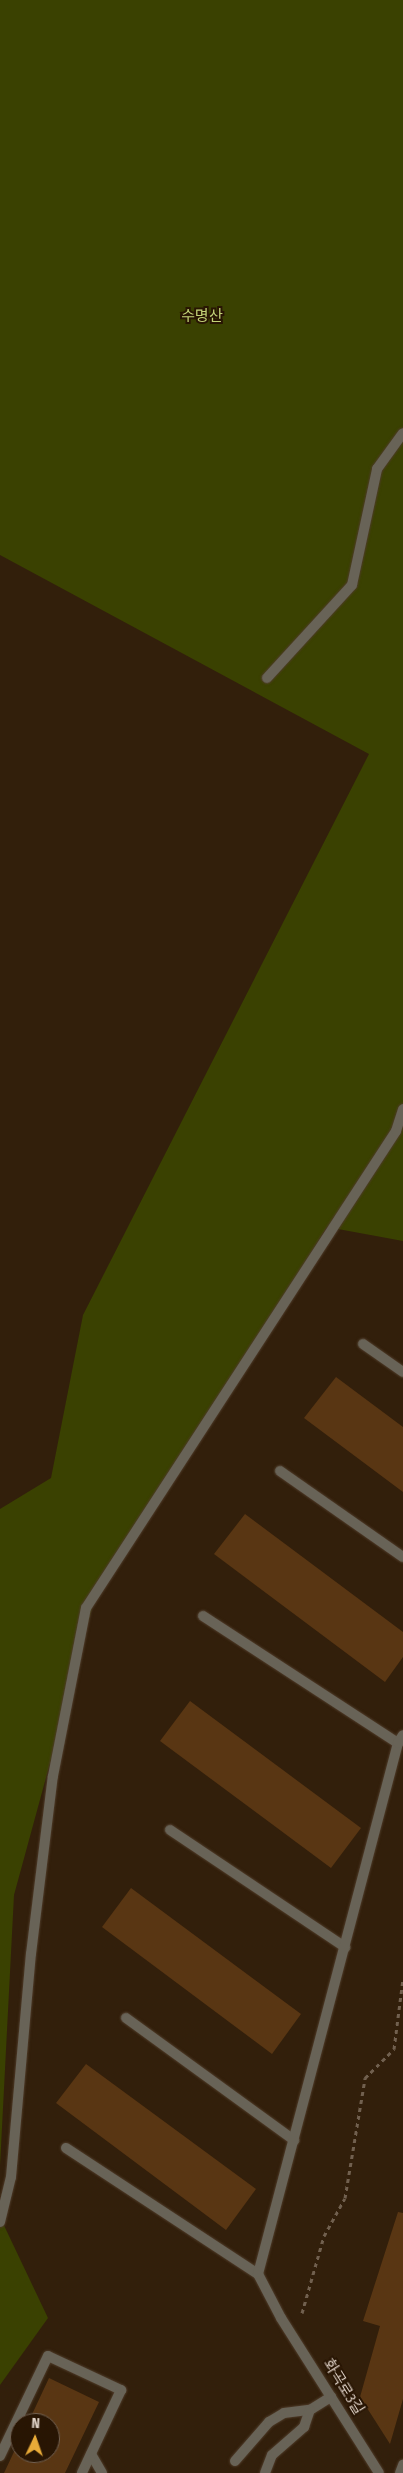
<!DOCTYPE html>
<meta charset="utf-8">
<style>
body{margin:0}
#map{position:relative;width:403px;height:2473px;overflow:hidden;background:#321f0b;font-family:"Fira Sans Condensed","Noto Sans KR",sans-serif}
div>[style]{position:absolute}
.green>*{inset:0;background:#3a4101}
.building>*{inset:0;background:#593613}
.path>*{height:3px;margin-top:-1.5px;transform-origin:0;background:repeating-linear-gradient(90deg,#71604f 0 4px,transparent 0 8px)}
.roads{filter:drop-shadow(0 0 1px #4e3b29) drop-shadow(0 0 1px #4e3b29)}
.service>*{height:10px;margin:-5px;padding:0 5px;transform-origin:5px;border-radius:5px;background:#686357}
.minor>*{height:10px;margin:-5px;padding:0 5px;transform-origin:5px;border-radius:5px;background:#686357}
span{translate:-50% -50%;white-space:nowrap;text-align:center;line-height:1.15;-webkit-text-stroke:4px #281503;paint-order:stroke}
.park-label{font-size:15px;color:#c3d277}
.street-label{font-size:15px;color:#ded1c6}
.north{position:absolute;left:10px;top:2413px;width:50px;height:50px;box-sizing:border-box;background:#281503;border:1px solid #716051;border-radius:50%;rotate:3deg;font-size:14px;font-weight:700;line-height:20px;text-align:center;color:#ded1c6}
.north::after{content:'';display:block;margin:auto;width:18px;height:22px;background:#e9ab38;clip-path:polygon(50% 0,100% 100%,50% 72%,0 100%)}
</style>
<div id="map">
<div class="green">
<div style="clip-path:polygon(0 0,403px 0,403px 1241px,327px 1227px,95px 1598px,14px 1895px,0 2166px,0 1509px,51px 1478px,83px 1315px,369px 754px,0 555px)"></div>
<div style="clip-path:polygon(0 2217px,48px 2318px,0 2385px)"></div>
</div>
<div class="building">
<div style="clip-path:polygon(336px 1377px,403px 1427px,403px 1492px,304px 1418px)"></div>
<div style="clip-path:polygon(245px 1514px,403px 1632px,403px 1657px,385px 1682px,214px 1554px)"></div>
<div style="clip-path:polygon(190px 1701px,361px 1828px,331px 1868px,160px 1741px)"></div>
<div style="clip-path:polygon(131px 1888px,301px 2014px,272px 2054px,102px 1927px)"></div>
<div style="clip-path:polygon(86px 2064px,256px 2189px,226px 2230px,56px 2103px)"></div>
<div style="clip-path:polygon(398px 2212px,403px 2213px,403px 2399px,390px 2444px,360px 2397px,380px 2326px,363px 2321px)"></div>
<div style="clip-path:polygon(49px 2378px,99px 2402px,65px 2473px,4px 2473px,20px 2439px,20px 2453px,50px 2453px,50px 2423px,28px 2423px)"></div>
</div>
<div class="path">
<div style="left:302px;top:2313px;width:80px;rotate:-74.1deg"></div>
<div style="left:324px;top:2236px;width:43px;rotate:-61.1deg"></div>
<div style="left:345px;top:2198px;width:122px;rotate:-80.5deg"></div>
<div style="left:365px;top:2078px;width:41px;rotate:-45deg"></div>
<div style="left:394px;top:2049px;width:71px;rotate:-82.7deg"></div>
</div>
<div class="roads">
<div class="service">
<div style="left:267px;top:678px;width:126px;rotate:-47.6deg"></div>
<div style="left:352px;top:585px;width:119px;rotate:-77.8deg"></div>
<div style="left:377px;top:469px;width:44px;rotate:-54.2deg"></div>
<div style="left:363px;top:1344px;width:49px;rotate:35deg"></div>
<div style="left:280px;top:1471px;width:150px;rotate:35deg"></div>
<div style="left:203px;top:1616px;width:233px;rotate:33.1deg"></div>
<div style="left:170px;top:1830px;width:211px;rotate:33.8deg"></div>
<div style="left:126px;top:2018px;width:208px;rotate:36deg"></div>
<div style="left:66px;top:2148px;width:230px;rotate:33.3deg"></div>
<div style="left:0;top:2222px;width:46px;rotate:-76.3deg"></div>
<div style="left:11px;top:2177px;width:224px;rotate:-84.9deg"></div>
<div style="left:31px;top:1954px;width:179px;rotate:-83deg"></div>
<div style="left:53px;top:1776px;width:171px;rotate:-78.9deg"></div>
<div style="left:86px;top:1608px;width:569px;rotate:-56.98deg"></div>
<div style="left:396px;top:1131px;width:23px;rotate:-72deg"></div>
<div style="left:281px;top:2318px;width:50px;rotate:-117.6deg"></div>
<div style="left:258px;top:2274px;width:549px;rotate:-75.23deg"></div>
<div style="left:398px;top:1743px;width:9px;rotate:-58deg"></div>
<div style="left:91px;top:2454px;width:22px;rotate:60deg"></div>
<div style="left:0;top:2456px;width:111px;rotate:-64.4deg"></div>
<div style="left:48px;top:2356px;width:81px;rotate:25deg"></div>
<div style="left:121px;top:2390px;width:92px;rotate:115.2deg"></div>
<div style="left:235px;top:2461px;width:52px;rotate:-48.9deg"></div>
<div style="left:269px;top:2422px;width:17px;rotate:-31deg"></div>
<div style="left:284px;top:2413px;width:26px;rotate:-7deg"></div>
<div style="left:310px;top:2410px;width:25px;rotate:-32deg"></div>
<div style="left:265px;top:2473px;width:19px;rotate:-69deg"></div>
<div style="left:272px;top:2455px;width:43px;rotate:-41.2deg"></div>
<div style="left:304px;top:2427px;width:18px;rotate:-71deg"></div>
</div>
<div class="minor">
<div style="left:281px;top:2318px;width:183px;rotate:57.7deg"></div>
<div style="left:400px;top:2473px;width:9px;rotate:-69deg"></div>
</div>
</div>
<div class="park-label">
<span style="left:202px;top:317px">수명산</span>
</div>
<div class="street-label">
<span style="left:343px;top:2387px;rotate:58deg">화곡로3길</span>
</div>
<div class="north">N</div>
</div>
